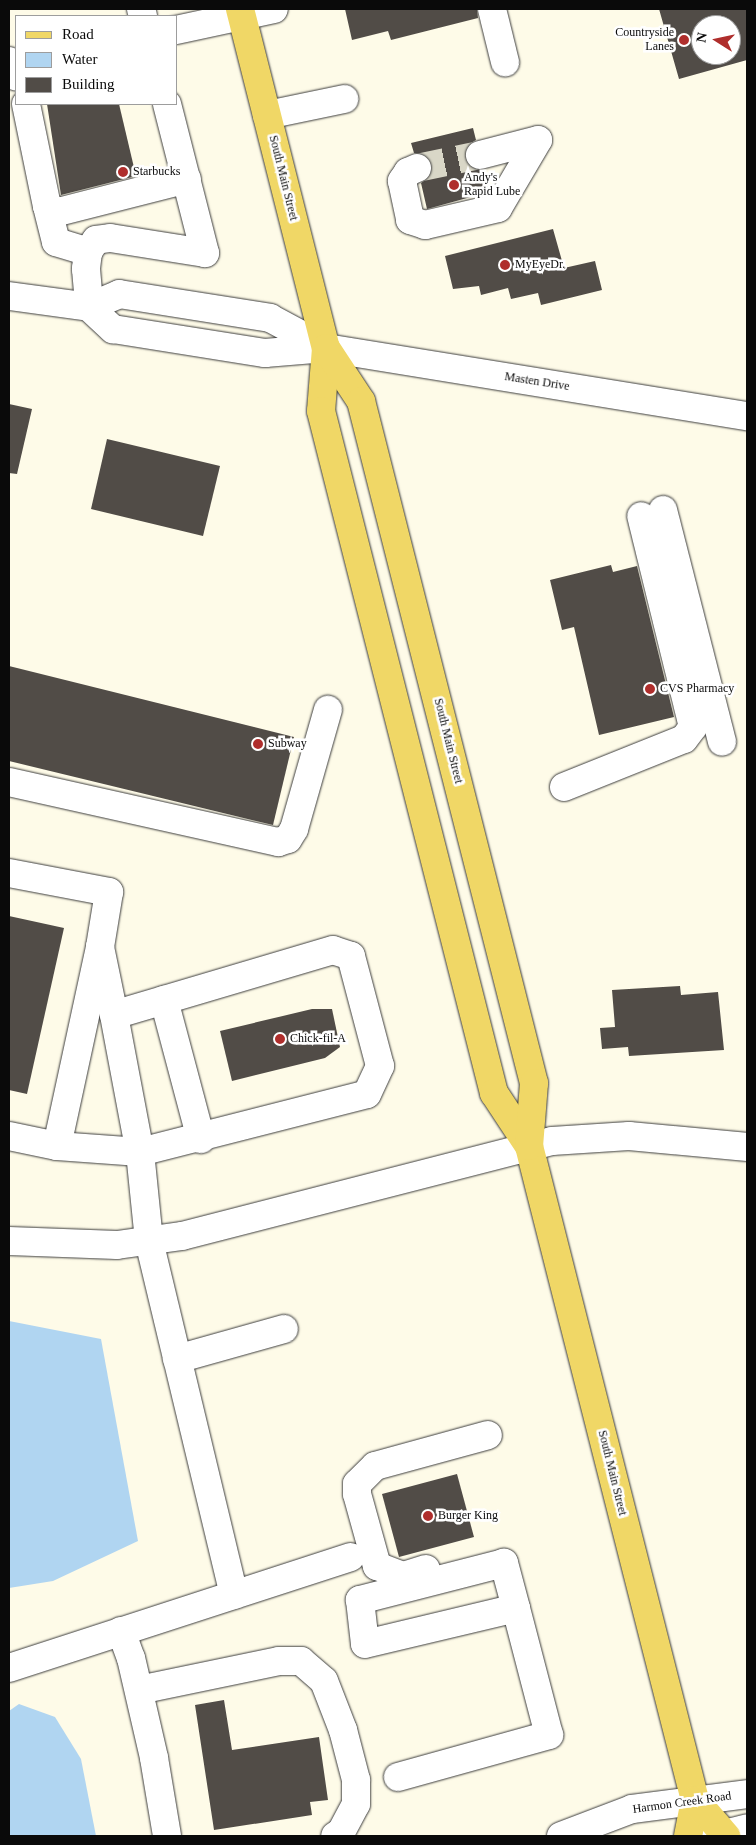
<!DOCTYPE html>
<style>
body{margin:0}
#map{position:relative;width:756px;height:1845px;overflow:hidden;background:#fefbe8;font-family:Georgia,serif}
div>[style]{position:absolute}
.water>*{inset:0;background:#b0d5f1}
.building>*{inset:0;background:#514c47}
.minor-tunnel>*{height:28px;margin-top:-14px;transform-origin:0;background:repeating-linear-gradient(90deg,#d9d7c7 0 28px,transparent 0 42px)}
.roads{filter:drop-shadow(0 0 1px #3d3d3d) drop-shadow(0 0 1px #3d3d3d)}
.minor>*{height:28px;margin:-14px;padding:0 14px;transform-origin:14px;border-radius:14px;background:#fff}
.major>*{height:28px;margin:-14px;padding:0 14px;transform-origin:14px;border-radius:14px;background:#f0d766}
.dots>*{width:14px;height:14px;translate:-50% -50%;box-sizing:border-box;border:2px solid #fff;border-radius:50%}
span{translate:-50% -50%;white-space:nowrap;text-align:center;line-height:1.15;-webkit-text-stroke:5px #fff;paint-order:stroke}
.poi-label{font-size:12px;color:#0a0a0a}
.right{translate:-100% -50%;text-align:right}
.left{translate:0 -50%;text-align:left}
.street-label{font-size:12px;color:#0a0a0a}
.frame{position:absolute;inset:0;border:10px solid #0a0a0a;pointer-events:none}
.legend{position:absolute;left:15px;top:15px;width:162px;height:90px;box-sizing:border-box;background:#fff;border:1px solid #9d9d9d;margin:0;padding:6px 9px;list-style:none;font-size:15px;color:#0a0a0a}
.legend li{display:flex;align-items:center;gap:10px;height:25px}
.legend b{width:25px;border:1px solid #9d9d9d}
.north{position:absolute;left:691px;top:15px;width:50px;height:50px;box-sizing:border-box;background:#fff;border:1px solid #9d9d9d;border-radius:50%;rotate:280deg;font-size:14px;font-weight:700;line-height:20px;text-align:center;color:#0a0a0a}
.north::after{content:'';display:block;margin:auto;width:18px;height:22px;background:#af2e2c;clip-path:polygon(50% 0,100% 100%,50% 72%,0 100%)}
</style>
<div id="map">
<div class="water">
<div style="clip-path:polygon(9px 1321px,101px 1339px,138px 1541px,53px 1581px,9px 1588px)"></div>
<div style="clip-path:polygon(19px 1704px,55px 1717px,81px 1759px,96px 1836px,9px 1836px,9px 1711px)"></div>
</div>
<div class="building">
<div style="clip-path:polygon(345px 9px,477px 9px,478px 18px,391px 40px,388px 31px,352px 40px)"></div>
<div style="clip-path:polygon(evenodd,659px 9px,747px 9px,747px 60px,679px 79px,659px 9px,701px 25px,731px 25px,731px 55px,701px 55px,701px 25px)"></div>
<div style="clip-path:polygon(47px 104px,119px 104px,136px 176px,61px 195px)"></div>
<div style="clip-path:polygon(473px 128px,476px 140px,469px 144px,465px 158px,469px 166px,484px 170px,489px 192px,427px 209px,421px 183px,430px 177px,431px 162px,426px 155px,414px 153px,411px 143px)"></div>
<div style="clip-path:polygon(553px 229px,564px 268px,595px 261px,602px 290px,541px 305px,538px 293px,511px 299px,508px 288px,481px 295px,479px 286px,453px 289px,445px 256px)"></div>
<div style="clip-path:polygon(9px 404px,32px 409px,17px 474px,9px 473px)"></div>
<div style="clip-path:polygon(107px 439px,220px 466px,203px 536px,91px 509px)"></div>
<div style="clip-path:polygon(611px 565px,613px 572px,637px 566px,674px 717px,599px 735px,574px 627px,562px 630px,550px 580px)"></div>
<div style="clip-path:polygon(9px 666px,294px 737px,273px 825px,9px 761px)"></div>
<div style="clip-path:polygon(9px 916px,64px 928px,27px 1094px,9px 1090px)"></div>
<div style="clip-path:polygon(680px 986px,681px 995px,718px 992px,724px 1050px,629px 1056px,628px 1047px,602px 1049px,600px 1028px,615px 1027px,612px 990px)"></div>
<div style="clip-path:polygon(312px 1009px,332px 1009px,340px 1047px,325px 1058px,232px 1081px,220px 1031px)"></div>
<div style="clip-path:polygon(457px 1474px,474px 1537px,399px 1557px,382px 1494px)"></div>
<div style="clip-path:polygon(224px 1700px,232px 1750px,319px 1737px,328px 1800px,310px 1802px,312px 1815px,214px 1830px,195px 1705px)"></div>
</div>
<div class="minor-tunnel">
<div style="left:417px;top:168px;width:64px;rotate:-11.7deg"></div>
</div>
<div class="roads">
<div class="minor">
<div style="left:141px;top:9px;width:7px;rotate:74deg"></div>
<div style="left:492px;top:9px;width:55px;rotate:76.2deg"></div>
<div style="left:176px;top:30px;width:100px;rotate:-12.1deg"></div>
<div style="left:9px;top:61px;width:17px;rotate:66deg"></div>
<div style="left:26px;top:104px;width:104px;rotate:78.4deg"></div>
<div style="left:47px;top:206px;width:13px;rotate:29deg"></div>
<div style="left:58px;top:212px;width:133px;rotate:-14.3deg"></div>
<div style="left:167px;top:104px;width:154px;rotate:75.7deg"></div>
<div style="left:205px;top:253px;width:96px;rotate:-171deg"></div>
<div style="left:110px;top:238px;width:14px;rotate:172deg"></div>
<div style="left:96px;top:240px;width:14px;rotate:124deg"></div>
<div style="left:88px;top:252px;width:17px;rotate:97deg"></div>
<div style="left:86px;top:269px;width:38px;rotate:85deg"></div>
<div style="left:89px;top:307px;width:33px;rotate:43deg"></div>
<div style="left:113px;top:329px;width:154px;rotate:9deg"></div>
<div style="left:265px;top:353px;width:61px;rotate:-4.7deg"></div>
<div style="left:326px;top:348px;width:426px;rotate:9.2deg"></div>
<div style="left:267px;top:115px;width:79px;rotate:-11.7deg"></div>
<div style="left:417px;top:168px;width:10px;rotate:156deg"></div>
<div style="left:408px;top:172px;width:11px;rotate:124deg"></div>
<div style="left:402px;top:181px;width:40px;rotate:78deg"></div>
<div style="left:410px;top:220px;width:16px;rotate:18deg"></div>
<div style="left:425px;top:225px;width:75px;rotate:-13.1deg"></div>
<div style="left:498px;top:208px;width:79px;rotate:-59.5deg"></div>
<div style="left:538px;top:140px;width:60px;rotate:165.5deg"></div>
<div style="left:47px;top:206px;width:37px;rotate:76deg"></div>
<div style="left:56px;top:242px;width:34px;rotate:17deg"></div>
<div style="left:9px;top:296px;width:81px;rotate:7.8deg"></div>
<div style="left:89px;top:307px;width:33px;rotate:-23deg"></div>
<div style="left:119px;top:294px;width:153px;rotate:9deg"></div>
<div style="left:270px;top:318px;width:64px;rotate:28.2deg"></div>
<div style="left:663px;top:510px;width:239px;rotate:75.7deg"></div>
<div style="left:9px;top:782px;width:276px;rotate:12.6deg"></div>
<div style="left:278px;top:842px;width:10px;rotate:-17deg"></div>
<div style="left:288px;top:839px;width:12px;rotate:-59deg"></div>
<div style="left:294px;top:829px;width:124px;rotate:-74.1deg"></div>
<div style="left:564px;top:787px;width:129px;rotate:-21.8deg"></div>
<div style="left:684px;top:739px;width:15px;rotate:-53deg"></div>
<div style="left:693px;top:727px;width:217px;rotate:-103.8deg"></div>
<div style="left:9px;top:873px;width:102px;rotate:10.8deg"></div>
<div style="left:109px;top:892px;width:56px;rotate:99.3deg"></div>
<div style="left:100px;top:947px;width:69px;rotate:78.4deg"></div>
<div style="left:164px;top:1000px;width:144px;rotate:75.1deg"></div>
<div style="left:9px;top:1136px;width:49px;rotate:11.8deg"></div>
<div style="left:57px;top:1146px;width:204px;rotate:-77.8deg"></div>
<div style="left:57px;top:1146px;width:83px;rotate:4.1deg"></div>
<div style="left:140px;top:1152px;width:234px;rotate:-14.3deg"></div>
<div style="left:367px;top:1094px;width:31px;rotate:-65deg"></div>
<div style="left:380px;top:1066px;width:114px;rotate:-104.8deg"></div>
<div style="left:351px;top:956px;width:19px;rotate:-162deg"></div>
<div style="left:333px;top:950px;width:228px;rotate:163.5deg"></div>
<div style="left:114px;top:1015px;width:139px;rotate:79.3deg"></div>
<div style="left:140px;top:1152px;width:89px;rotate:84.2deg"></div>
<div style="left:149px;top:1241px;width:364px;rotate:76.5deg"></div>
<div style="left:9px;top:1241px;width:108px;rotate:2.1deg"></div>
<div style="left:117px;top:1245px;width:66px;rotate:-7.9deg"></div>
<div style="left:182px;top:1236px;width:382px;rotate:-14.4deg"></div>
<div style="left:552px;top:1141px;width:77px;rotate:-3.7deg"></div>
<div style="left:629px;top:1136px;width:119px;rotate:5.3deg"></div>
<div style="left:177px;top:1359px;width:111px;rotate:-15.7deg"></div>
<div style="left:426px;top:1569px;width:24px;rotate:163deg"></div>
<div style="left:403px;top:1576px;width:28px;rotate:-159deg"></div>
<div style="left:377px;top:1566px;width:75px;rotate:-105.5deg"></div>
<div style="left:357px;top:1494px;width:10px;rotate:-90deg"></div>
<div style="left:357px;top:1484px;width:25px;rotate:-45deg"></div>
<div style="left:375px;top:1466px;width:117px;rotate:-15.3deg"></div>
<div style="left:121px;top:1631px;width:29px;rotate:70deg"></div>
<div style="left:131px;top:1658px;width:103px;rotate:77deg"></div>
<div style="left:154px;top:1758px;width:79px;rotate:80.5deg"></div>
<div style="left:9px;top:1668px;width:359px;rotate:-18deg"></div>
<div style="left:139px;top:1690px;width:143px;rotate:-11.7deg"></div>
<div style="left:279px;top:1661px;width:22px"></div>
<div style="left:301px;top:1661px;width:30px;rotate:41deg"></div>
<div style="left:324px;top:1681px;width:53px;rotate:68.8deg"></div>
<div style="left:343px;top:1730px;width:52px;rotate:75.4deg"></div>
<div style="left:356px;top:1780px;width:24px;rotate:90deg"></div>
<div style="left:356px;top:1804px;width:32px;rotate:118deg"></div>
<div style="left:341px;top:1832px;width:7px;rotate:146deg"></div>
<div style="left:398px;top:1777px;width:157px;rotate:-15.5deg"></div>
<div style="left:549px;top:1735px;width:131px;rotate:-104.6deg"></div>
<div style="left:516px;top:1608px;width:47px;rotate:-104.9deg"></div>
<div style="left:504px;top:1563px;width:149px;rotate:165.6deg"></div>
<div style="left:360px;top:1600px;width:44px;rotate:83.5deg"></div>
<div style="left:365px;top:1644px;width:155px;rotate:-13.4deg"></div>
<div style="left:561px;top:1836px;width:76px;rotate:-20.8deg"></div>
<div style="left:632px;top:1809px;width:116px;rotate:-7.4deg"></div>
<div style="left:716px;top:1836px;width:32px;rotate:-14deg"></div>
</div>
<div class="major">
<div style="left:240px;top:9px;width:350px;rotate:75.8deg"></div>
<div style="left:326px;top:348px;width:63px;rotate:94.5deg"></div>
<div style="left:321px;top:411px;width:704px;rotate:75.77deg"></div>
<div style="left:494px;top:1093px;width:64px;rotate:56.6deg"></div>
<div style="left:529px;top:1146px;width:675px;rotate:75.76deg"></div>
<div style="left:695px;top:1800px;width:37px;rotate:101deg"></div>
<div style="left:326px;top:348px;width:64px;rotate:56.6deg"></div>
<div style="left:361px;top:401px;width:704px;rotate:75.77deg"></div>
<div style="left:534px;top:1083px;width:63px;rotate:94.5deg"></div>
<div style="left:695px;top:1800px;width:48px;rotate:49.3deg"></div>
</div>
</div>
<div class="dots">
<div style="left:684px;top:40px;background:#af2e2c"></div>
<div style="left:123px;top:172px;background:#af2e2c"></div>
<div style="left:454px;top:185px;background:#af2e2c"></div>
<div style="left:505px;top:265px;background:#af2e2c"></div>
<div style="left:650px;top:689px;background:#af2e2c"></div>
<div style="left:258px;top:744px;background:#af2e2c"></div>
<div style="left:280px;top:1039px;background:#af2e2c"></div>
<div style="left:428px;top:1516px;background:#af2e2c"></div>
</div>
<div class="poi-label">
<span class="right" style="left:674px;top:40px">Countryside<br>Lanes</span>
<span class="left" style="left:133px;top:172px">Starbucks</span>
<span class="left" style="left:464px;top:185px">Andy's<br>Rapid Lube</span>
<span class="left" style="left:515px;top:265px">MyEyeDr.</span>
<span class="left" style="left:660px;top:689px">CVS Pharmacy</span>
<span class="left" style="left:268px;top:744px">Subway</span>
<span class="left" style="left:290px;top:1039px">Chick-fil-A</span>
<span class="left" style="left:438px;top:1516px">Burger King</span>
</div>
<div class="street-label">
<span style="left:283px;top:178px;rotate:76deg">South Main Street</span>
<span style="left:537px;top:382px;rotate:9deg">Masten Drive</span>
<span style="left:448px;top:741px;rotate:76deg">South Main Street</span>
<span style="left:612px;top:1473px;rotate:76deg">South Main Street</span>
<span style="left:682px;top:1803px;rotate:-8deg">Harmon Creek Road</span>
</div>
<div class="frame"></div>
<ul class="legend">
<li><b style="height:6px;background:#f0d766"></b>Road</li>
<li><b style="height:14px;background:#b0d5f1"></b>Water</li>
<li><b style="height:14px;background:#514c47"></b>Building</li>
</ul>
<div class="north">N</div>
</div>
